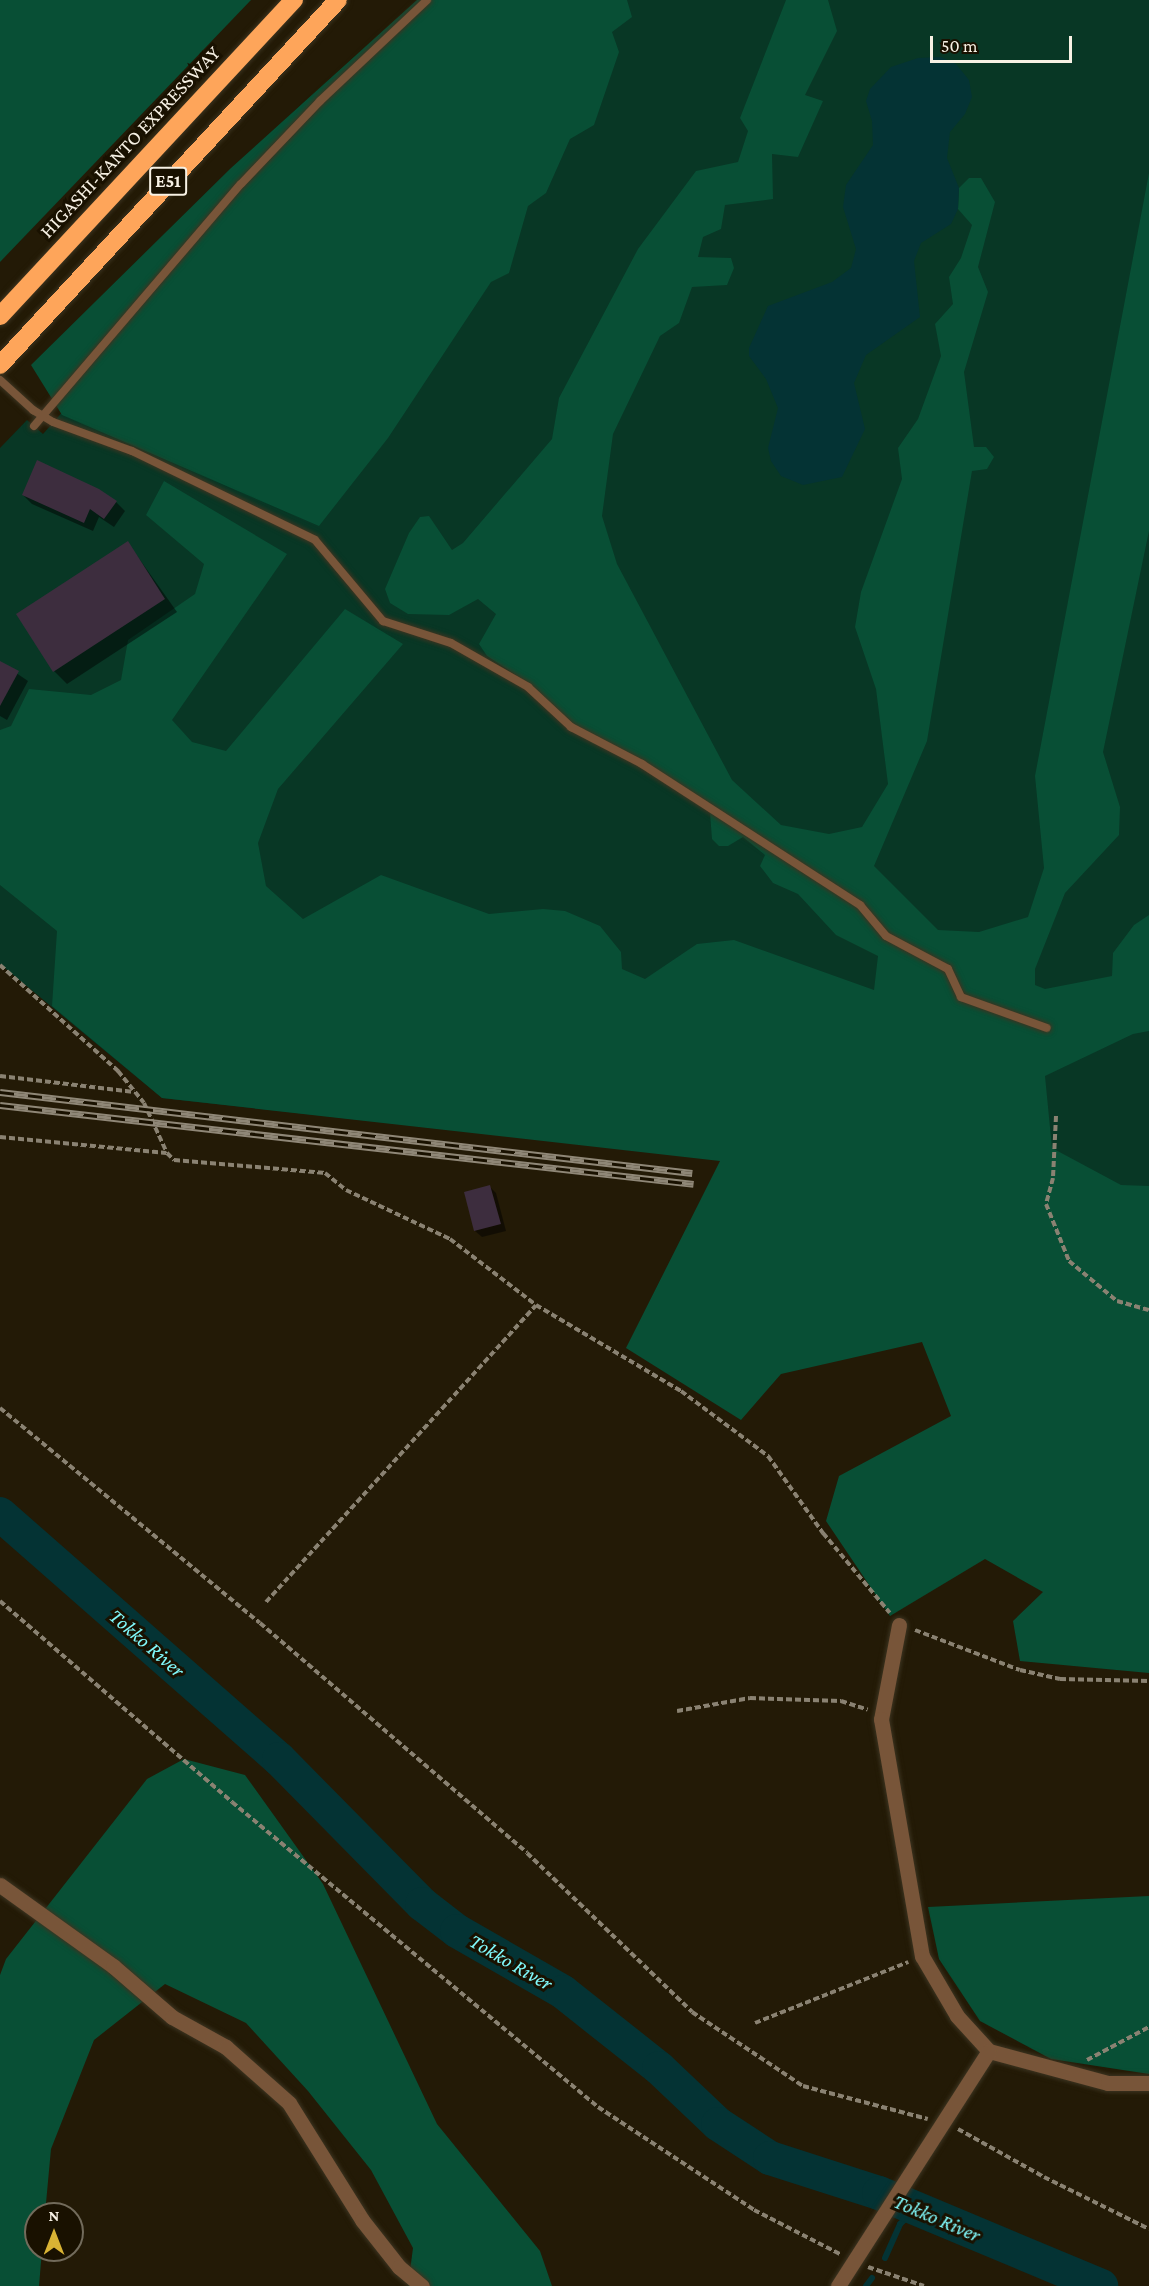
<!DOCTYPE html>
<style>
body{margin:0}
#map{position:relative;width:1149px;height:2286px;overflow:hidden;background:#231a06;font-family:"Crimson Pro",serif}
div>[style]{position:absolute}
.green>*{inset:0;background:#083725}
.forest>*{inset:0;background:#084f35}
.water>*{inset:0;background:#043334}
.shadow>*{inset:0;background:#0007}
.stream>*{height:6px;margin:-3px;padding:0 3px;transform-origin:3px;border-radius:3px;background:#043334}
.river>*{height:34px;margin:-17px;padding:0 17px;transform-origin:17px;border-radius:17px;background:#043334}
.building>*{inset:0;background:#3d2d3e}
.path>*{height:4px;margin-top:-2px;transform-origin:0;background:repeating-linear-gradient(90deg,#8a8272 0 6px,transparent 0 9px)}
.roads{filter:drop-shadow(0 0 2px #3c3421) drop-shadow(0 0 2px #3c3421)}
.lane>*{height:8px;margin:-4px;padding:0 4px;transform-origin:4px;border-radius:4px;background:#785539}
.street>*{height:15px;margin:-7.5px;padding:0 7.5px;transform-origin:7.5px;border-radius:7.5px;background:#785539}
.highway>*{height:18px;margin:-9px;padding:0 9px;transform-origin:9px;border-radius:9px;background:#fea55a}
.rail>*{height:7px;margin-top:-3.5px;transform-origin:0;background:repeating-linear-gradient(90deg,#191100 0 14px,#8f8777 0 28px);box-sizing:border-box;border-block:2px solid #8f8777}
span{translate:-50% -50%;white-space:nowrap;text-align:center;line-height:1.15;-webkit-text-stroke:6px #191100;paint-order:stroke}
.shield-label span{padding:2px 4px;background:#191100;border:2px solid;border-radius:4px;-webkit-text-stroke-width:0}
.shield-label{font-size:18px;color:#f7f1e4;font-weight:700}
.street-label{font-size:20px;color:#f7f1e4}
.water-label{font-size:21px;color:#80f9fb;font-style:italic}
.north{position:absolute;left:24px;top:2202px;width:60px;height:60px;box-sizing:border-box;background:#191100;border:2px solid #726b5b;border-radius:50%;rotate:0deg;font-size:16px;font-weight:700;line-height:24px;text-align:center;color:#f7f1e4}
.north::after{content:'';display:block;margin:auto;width:21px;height:27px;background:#d9b334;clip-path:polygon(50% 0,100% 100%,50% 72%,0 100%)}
.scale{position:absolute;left:930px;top:36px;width:142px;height:27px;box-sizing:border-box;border:3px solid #f7f1e4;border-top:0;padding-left:8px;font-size:18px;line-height:21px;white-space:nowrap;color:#f7f1e4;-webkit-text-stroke:4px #191100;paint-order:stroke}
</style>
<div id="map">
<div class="green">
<div style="clip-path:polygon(450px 0,1149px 0,1149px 1207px,162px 1098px,0 964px,0 448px,27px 420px,43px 434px,277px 169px)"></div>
</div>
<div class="forest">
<div style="clip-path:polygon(0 0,251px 0,0 262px)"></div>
<div style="clip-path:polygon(417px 0,627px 0,632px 17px,612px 32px,619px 52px,594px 125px,570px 139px,546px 193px,528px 206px,509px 273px,491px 282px,388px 438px,319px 526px,62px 415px,31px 365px,231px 168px)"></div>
<div style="clip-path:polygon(786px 0,828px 0,837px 31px,805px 95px,823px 101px,798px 157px,772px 154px,773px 199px,725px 205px,721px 229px,703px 237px,698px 257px,731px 258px,734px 268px,727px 285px,692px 287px,679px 323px,660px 336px,613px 434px,602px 516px,617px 564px,732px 780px,781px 825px,829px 834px,862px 827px,888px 784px,876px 689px,855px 627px,861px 592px,902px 479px,898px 448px,918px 419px,941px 356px,935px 324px,953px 304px,949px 277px,961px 258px,972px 225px,958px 209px,959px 188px,969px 178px,981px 178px,995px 202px,978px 267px,988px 292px,964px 372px,974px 447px,986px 447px,994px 457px,987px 469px,972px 471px,927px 741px,874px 866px,938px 930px,979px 932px,1028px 917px,1044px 868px,1035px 776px,1149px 173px,1149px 531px,1103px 752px,1120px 807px,1119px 835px,1065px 893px,1035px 969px,1035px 985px,1045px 989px,1112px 976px,1113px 953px,1134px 925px,1149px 915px,1149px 1031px,1133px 1034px,1045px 1076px,1052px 1148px,1121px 1185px,1149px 1186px,1149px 1673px,1020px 1661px,1013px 1621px,1043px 1592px,985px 1559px,890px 1616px,826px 1521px,839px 1476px,951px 1416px,922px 1342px,781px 1374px,741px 1420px,626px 1348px,720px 1161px,162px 1098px,52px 1006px,57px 931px,0 885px,0 730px,11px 726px,29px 689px,91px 695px,121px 680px,128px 640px,195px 594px,204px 564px,146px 515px,164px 481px,287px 554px,172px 720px,192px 742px,226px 751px,345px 609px,403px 644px,278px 789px,258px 843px,266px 886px,303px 919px,381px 875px,489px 914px,543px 909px,565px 911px,600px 926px,621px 952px,622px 969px,645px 979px,697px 944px,734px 940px,874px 990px,878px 956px,836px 935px,798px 894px,773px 883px,760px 866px,765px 855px,743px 837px,728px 846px,719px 846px,712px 839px,710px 813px,620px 748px,593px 744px,543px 706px,516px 675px,487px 656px,479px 644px,496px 614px,478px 599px,449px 615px,408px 614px,390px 603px,385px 589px,409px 533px,420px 517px,429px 516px,452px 550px,463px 543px,552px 439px,559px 398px,638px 249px,696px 171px,738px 162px,748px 131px,740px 118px)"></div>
<div style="clip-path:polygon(184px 1759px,245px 1775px,323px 1884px,437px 2124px,540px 2251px,552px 2286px,408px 2286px,413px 2248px,371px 2170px,308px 2091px,246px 2023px,165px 1984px,94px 2040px,51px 2149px,45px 2214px,36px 2214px,36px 2250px,42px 2250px,39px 2286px,0 2286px,0 1975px,6px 1959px,147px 1779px)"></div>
<div style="clip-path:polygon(1149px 1896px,1149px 2074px,1051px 2059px,980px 2021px,939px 1959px,928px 1907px)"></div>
</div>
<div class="water">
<div style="clip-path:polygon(941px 57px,956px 64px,969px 80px,972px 97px,965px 114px,950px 132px,947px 158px,959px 188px,958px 209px,951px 224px,921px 243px,914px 261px,920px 317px,866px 355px,854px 383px,865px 429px,842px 477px,803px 485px,781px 476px,771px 461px,768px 448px,778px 408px,766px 379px,749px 356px,749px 348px,768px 306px,832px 282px,851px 268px,856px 249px,843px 207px,846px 185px,873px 145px,872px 121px,866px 101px,870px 89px,891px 67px,918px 58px)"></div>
</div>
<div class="shadow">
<div style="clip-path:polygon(38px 462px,116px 502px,125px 511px,114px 527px,99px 517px,93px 531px,32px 504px,23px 495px)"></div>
<div style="clip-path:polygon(128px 543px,177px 612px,67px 684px,54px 671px)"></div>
<div style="clip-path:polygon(0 662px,28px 681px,7px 720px,0 716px)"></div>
<div style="clip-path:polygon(489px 1186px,496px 1193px,506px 1231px,482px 1237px,475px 1231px,465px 1193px)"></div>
</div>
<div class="stream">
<div style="left:885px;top:2258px;width:37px;rotate:-66deg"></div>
<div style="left:900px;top:2224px;width:22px;rotate:-43deg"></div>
<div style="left:866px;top:2286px;width:10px;rotate:-53deg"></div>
</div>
<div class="river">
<div style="left:0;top:1514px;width:371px;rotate:41.3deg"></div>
<div style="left:279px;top:1759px;width:204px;rotate:45.4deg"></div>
<div style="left:422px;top:1904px;width:44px;rotate:37.6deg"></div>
<div style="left:457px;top:1931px;width:122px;rotate:29.9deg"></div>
<div style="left:563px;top:1992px;width:122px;rotate:38.4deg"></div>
<div style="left:659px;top:2068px;width:81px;rotate:43.5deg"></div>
<div style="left:718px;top:2124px;width:62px;rotate:33.2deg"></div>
<div style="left:770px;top:2158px;width:114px;rotate:17.8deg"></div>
<div style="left:879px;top:2193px;width:241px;rotate:22.7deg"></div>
</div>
<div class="building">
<div style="clip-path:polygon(37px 460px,99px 489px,117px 501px,104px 519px,90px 509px,84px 523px,22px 495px)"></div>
<div style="clip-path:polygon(128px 541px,165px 599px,53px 672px,16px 614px)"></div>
<div style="clip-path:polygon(0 661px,19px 671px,0 706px)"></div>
<div style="clip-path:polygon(490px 1185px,501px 1224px,474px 1231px,464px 1192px)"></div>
</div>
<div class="path">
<div style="left:0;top:965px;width:159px;rotate:41.9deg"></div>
<div style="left:118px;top:1071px;width:41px;rotate:50.9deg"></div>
<div style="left:144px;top:1103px;width:55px;rotate:65.3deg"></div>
<div style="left:167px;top:1153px;width:10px;rotate:45deg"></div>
<div style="left:174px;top:1160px;width:152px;rotate:4.9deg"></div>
<div style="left:325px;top:1173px;width:27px;rotate:39deg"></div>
<div style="left:346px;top:1190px;width:115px;rotate:25.2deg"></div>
<div style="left:450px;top:1239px;width:108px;rotate:37.5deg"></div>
<div style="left:536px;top:1305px;width:169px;rotate:30.7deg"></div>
<div style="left:681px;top:1391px;width:109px;rotate:36.8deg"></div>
<div style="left:768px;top:1456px;width:95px;rotate:54.5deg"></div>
<div style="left:823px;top:1533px;width:104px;rotate:50.1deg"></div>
<div style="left:0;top:1076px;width:135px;rotate:6.8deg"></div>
<div style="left:1056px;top:1116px;width:62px;rotate:92.8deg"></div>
<div style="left:1053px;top:1178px;width:27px;rotate:105deg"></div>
<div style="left:1046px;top:1204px;width:61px;rotate:68deg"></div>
<div style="left:1069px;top:1261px;width:62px;rotate:39.8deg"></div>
<div style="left:1117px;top:1301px;width:33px;rotate:16deg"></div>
<div style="left:0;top:1137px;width:167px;rotate:5.5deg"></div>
<div style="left:0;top:1408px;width:337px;rotate:39.6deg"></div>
<div style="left:260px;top:1623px;width:352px;rotate:40.7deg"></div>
<div style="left:527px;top:1853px;width:229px;rotate:43.9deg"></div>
<div style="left:692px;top:2012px;width:133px;rotate:33.7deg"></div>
<div style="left:803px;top:2086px;width:129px;rotate:14.8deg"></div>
<div style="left:0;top:1601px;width:307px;rotate:40.9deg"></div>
<div style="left:232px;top:1802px;width:476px;rotate:39.8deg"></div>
<div style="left:598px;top:2107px;width:187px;rotate:33.4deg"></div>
<div style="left:754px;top:2210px;width:97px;rotate:27.1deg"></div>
<div style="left:266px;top:1602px;width:401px;rotate:-47.7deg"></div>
<div style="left:915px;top:1630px;width:112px;rotate:20.9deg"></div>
<div style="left:1020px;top:1670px;width:41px;rotate:12.7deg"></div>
<div style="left:1060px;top:1679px;width:89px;rotate:1.3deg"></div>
<div style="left:677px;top:1711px;width:74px;rotate:-10.1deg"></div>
<div style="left:750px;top:1698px;width:91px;rotate:1.9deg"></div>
<div style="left:841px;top:1701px;width:28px;rotate:18deg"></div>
<div style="left:755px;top:2023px;width:165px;rotate:-21.7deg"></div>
<div style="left:1087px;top:2060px;width:70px;rotate:-28deg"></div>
<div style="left:958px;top:2129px;width:98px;rotate:29.2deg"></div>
<div style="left:1044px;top:2177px;width:117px;rotate:26.3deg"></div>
<div style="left:868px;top:2267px;width:59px;rotate:18.7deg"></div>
</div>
<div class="roads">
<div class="lane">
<div style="left:0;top:380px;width:45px;rotate:42.3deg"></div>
<div style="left:33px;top:410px;width:23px;rotate:31deg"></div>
<div style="left:53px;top:422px;width:84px;rotate:20.2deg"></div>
<div style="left:132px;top:451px;width:203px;rotate:25.9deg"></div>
<div style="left:315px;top:540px;width:106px;rotate:50deg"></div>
<div style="left:383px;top:621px;width:71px;rotate:17.9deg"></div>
<div style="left:451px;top:643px;width:89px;rotate:29.7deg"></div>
<div style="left:528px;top:687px;width:59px;rotate:42.9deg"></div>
<div style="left:571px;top:727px;width:80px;rotate:27.5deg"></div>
<div style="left:642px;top:764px;width:260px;rotate:32.9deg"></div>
<div style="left:860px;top:905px;width:40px;rotate:50deg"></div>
<div style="left:886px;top:936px;width:70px;rotate:28deg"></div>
<div style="left:948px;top:969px;width:31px;rotate:65deg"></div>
<div style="left:961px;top:997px;width:91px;rotate:19.8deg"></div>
<div style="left:34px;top:426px;width:318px;rotate:-49.5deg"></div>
<div style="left:241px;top:184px;width:115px;rotate:-46.4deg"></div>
<div style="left:320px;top:101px;width:147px;rotate:-43.3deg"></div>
</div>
<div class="street">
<div style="left:899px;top:1625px;width:96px;rotate:100.8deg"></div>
<div style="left:881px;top:1719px;width:241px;rotate:80.2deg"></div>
<div style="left:922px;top:1956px;width:69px;rotate:59.7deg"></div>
<div style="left:957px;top:2016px;width:47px;rotate:47.6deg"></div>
<div style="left:989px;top:2051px;width:123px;rotate:15.1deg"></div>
<div style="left:1108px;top:2083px;width:41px"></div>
<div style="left:0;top:1885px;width:139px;rotate:35.6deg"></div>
<div style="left:113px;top:1966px;width:78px;rotate:40.8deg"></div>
<div style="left:172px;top:2017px;width:62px;rotate:29.1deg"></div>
<div style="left:226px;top:2047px;width:84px;rotate:41.6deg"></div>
<div style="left:289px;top:2103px;width:138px;rotate:58deg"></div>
<div style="left:362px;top:2220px;width:60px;rotate:51.8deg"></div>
<div style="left:399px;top:2267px;width:30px;rotate:40deg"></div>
<div style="left:838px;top:2286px;width:279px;rotate:-57.3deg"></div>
</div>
<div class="highway">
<div style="left:0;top:316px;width:432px;rotate:-47.1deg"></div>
<div style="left:0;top:365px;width:497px;rotate:-47.2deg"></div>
</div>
</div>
<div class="rail">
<div style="left:0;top:1092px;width:697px;rotate:6.68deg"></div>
<div style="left:0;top:1105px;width:698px;rotate:6.49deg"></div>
</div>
<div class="shield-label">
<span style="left:168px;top:181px">E51</span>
</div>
<div class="street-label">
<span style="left:130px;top:142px;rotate:-47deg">HIGASHI-KANTO EXPRESSWAY</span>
</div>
<div class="water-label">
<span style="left:147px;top:1643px;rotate:41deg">Tokko River</span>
<span style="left:511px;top:1962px;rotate:30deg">Tokko River</span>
<span style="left:937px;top:2218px;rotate:23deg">Tokko River</span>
</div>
<div class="north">N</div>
<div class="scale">50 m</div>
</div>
